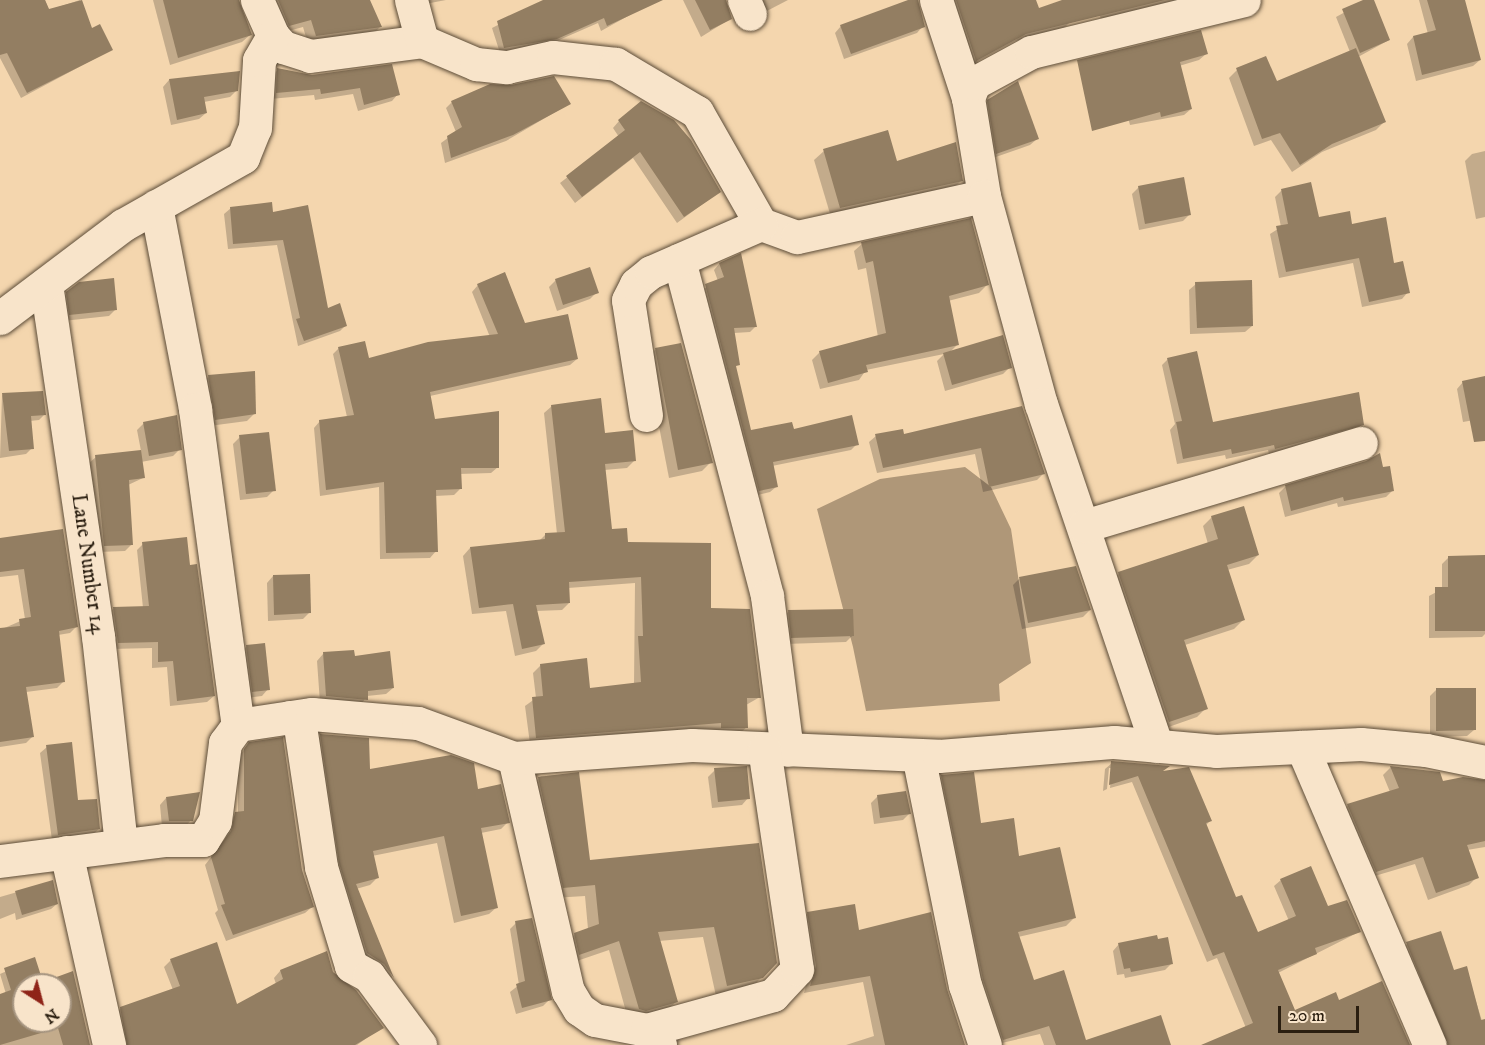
<!DOCTYPE html>
<style>
body{margin:0}
#map{position:relative;width:1485px;height:1045px;overflow:hidden;background:#f4d6ae;font-family:"IM FELL DW Pica",serif}
div>[style]{position:absolute}
.water>*{inset:0;background:#af9778}
.shadow>*{inset:0;background:#0003}
.building>*{inset:0;background:#937e62}
.roads{filter:drop-shadow(0 0 2px #5c4c38) drop-shadow(0 0 2px #5c4c38)}
.minor>*{height:33px;margin:-16.5px;padding:0 16.5px;transform-origin:16.5px;border-radius:16.5px;background:#f8e4ca}
span{translate:-50% -50%;white-space:nowrap;text-align:center;line-height:1.15;-webkit-text-stroke:4.5px #f8e4ca;paint-order:stroke}
.street-label{font-size:21px;color:#2a1e10}
.north{position:absolute;left:12px;top:973px;width:60px;height:60px;box-sizing:border-box;background:#f8e4ca;border:2px solid #a69580;border-radius:50%;rotate:144deg;font-size:16px;font-weight:700;line-height:24px;text-align:center;color:#2a1e10}
.north::after{content:'';display:block;margin:auto;width:21px;height:27px;background:#8f2418;clip-path:polygon(50% 0,100% 100%,50% 72%,0 100%)}
.scale{position:absolute;left:1278px;top:1006px;width:81px;height:27px;box-sizing:border-box;border:3px solid #2a1e10;border-top:0;padding-left:8px;font-size:18px;line-height:21px;white-space:nowrap;color:#2a1e10;-webkit-text-stroke:4px #f8e4ca;paint-order:stroke}
</style>
<div id="map">
<div class="water">
<div style="clip-path:polygon(965px 467px,991px 487px,1011px 529px,1031px 663px,999px 684px,1000px 701px,866px 711px,853px 647px,817px 509px,880px 479px)"></div>
</div>
<div class="shadow">
<div style="clip-path:polygon(15px 0,45px 0,49px 10px,80px 0,91px 30px,111px 50px,21px 98px,0 58px,0 5px)"></div>
<div style="clip-path:polygon(153px 0,218px 0,250px 35px,242px 42px,170px 65px)"></div>
<div style="clip-path:polygon(266px 0,368px 0,380px 27px,372px 35px,308px 44px,303px 27px,281px 33px)"></div>
<div style="clip-path:polygon(423px 0,446px 0,425px 4px)"></div>
<div style="clip-path:polygon(546px 0,631px 0,637px 11px,601px 31px,598px 23px,550px 44px,500px 53px,492px 28px)"></div>
<div style="clip-path:polygon(683px 0,725px 0,730px 19px,701px 37px)"></div>
<div style="clip-path:polygon(751px 0,788px 0,759px 15px)"></div>
<div style="clip-path:polygon(913px 0,917px 0,923px 26px,917px 33px,844px 59px,835px 33px,841px 26px)"></div>
<div style="clip-path:polygon(948px 0,1034px 0,1038px 10px,1070px 22px,1064px 28px,1015px 41px,969px 66px)"></div>
<div style="clip-path:polygon(1096px 0,1183px 0,1101px 20px)"></div>
<div style="clip-path:polygon(1367px 0,1373px 0,1389px 40px,1358px 57px,1384px 122px,1376px 130px,1322px 152px,1292px 172px,1271px 140px,1254px 146px,1229px 78px,1237px 70px,1276px 83px,1350px 52px,1336px 17px)"></div>
<div style="clip-path:polygon(1419px 0,1463px 0,1480px 60px,1473px 66px,1416px 81px,1407px 44px,1413px 37px,1428px 34px)"></div>
<div style="clip-path:polygon(1206px 54px,1199px 60px,1179px 66px,1191px 109px,1184px 115px,1130px 125px,1112px 58px)"></div>
<div style="clip-path:polygon(278px 70px,398px 94px,392px 101px,358px 111px,353px 94px,315px 100px,314px 95px,270px 99px,271px 76px)"></div>
<div style="clip-path:polygon(169px 80px,237px 90px,230px 97px,204px 102px,206px 113px,199px 119px,171px 125px,163px 87px)"></div>
<div style="clip-path:polygon(1017px 83px,1037px 139px,1030px 145px,990px 159px,983px 104px)"></div>
<div style="clip-path:polygon(452px 102px,569px 104px,506px 141px,445px 163px,441px 143px,456px 132px,446px 108px)"></div>
<div style="clip-path:polygon(619px 121px,719px 192px,677px 223px,633px 158px,575px 203px,560px 183px,619px 137px,613px 128px)"></div>
<div style="clip-path:polygon(824px 151px,896px 163px,961px 181px,952px 190px,831px 217px,814px 160px)"></div>
<div style="clip-path:polygon(1485px 151px,1485px 217px,1476px 219px,1465px 161px,1472px 154px)"></div>
<div style="clip-path:polygon(1310px 184px,1318px 219px,1393px 265px,1408px 292px,1402px 299px,1362px 307px,1353px 263px,1279px 278px,1270px 234px,1281px 227px,1275px 197px,1281px 191px)"></div>
<div style="clip-path:polygon(1139px 187px,1190px 214px,1183px 221px,1139px 230px,1132px 194px)"></div>
<div style="clip-path:polygon(231px 208px,272px 213px,326px 310px,346px 325px,340px 331px,298px 346px,277px 245px,228px 249px,224px 214px)"></div>
<div style="clip-path:polygon(862px 244px,987px 285px,979px 293px,948px 301px,957px 345px,949px 353px,1010px 367px,1003px 374px,945px 391px,937px 361px,944px 354px,866px 370px,859px 380px,820px 389px,812px 360px,820px 352px,878px 337px,866px 268px,858px 270px,854px 251px)"></div>
<div style="clip-path:polygon(739px 256px,756px 326px,750px 332px,734px 333px,735px 368px,750px 432px,793px 431px,857px 444px,851px 450px,772px 466px,776px 487px,770px 492px,753px 496px,700px 291px,718px 281px,714px 270px,719px 264px)"></div>
<div style="clip-path:polygon(556px 280px,597px 292px,590px 299px,557px 311px,549px 287px)"></div>
<div style="clip-path:polygon(1196px 284px,1252px 326px,1245px 332px,1190px 334px,1189px 290px)"></div>
<div style="clip-path:polygon(478px 285px,524px 325px,577px 359px,570px 365px,430px 396px,434px 421px,498px 467px,491px 473px,459px 474px,460px 489px,454px 495px,435px 496px,436px 551px,430px 558px,380px 559px,379px 487px,320px 496px,314px 428px,320px 421px,347px 417px,333px 354px,339px 348px,368px 360px,490px 337px,472px 292px)"></div>
<div style="clip-path:polygon(67px 293px,116px 309px,109px 316px,63px 321px,60px 300px)"></div>
<div style="clip-path:polygon(680px 344px,711px 462px,702px 471px,669px 478px,646px 359px,655px 350px)"></div>
<div style="clip-path:polygon(1168px 359px,1212px 424px,1362px 424px,1356px 431px,1269px 454px,1268px 450px,1226px 459px,1225px 455px,1177px 464px,1170px 430px,1175px 424px,1162px 365px)"></div>
<div style="clip-path:polygon(208px 377px,254px 414px,247px 421px,209px 426px,202px 383px)"></div>
<div style="clip-path:polygon(1485px 378px,1485px 418px,1463px 422px,1457px 389px,1463px 382px)"></div>
<div style="clip-path:polygon(2px 395px,45px 414px,39px 420px,30px 421px,32px 448px,26px 454px,0 458px)"></div>
<div style="clip-path:polygon(552px 406px,604px 435px,635px 460px,627px 468px,604px 470px,611px 530px,709px 610px,760px 697px,746px 705px,747px 727px,739px 734px,530px 744px,525px 706px,536px 698px,533px 673px,541px 665px,588px 690px,634px 684px,635px 583px,568px 588px,569px 603px,562px 610px,536px 611px,543px 644px,536px 651px,515px 656px,506px 611px,472px 614px,463px 556px,470px 548px,539px 541px,545px 535px,557px 534px,544px 413px)"></div>
<div style="clip-path:polygon(1021px 408px,1043px 474px,1037px 480px,983px 492px,975px 454px,877px 473px,869px 442px,876px 436px,903px 436px)"></div>
<div style="clip-path:polygon(144px 423px,180px 449px,173px 456px,141px 462px,143px 478px,128px 485px,132px 544px,125px 551px,98px 552px,89px 463px,96px 457px,141px 451px,137px 430px)"></div>
<div style="clip-path:polygon(240px 437px,274px 490px,267px 497px,240px 500px,233px 444px)"></div>
<div style="clip-path:polygon(1382px 469px,1393px 490px,1386px 497px,1338px 507px,1337px 503px,1285px 517px,1279px 493px,1285px 487px)"></div>
<div style="clip-path:polygon(1212px 517px,1258px 555px,1249px 564px,1227px 570px,1243px 620px,1234px 629px,1185px 645px,1206px 708px,1197px 717px,1160px 730px,1110px 582px,1119px 573px,1208px 544px,1203px 526px)"></div>
<div style="clip-path:polygon(0 539px,76px 627px,70px 633px,58px 635px,63px 682px,57px 688px,26px 692px,33px 736px,26px 743px,0 747px,0 630px,25px 619px,18px 575px,0 577px)"></div>
<div style="clip-path:polygon(143px 544px,189px 567px,214px 696px,207px 702px,170px 706px,167px 667px,152px 668px,152px 648px,111px 649px,107px 615px,113px 609px,143px 608px,137px 550px)"></div>
<div style="clip-path:polygon(1449px 557px,1485px 557px,1485px 634px,1482px 637px,1429px 638px,1429px 596px,1442px 589px,1442px 564px)"></div>
<div style="clip-path:polygon(273px 576px,309px 613px,303px 619px,268px 621px,267px 583px)"></div>
<div style="clip-path:polygon(1019px 579px,1090px 610px,1083px 617px,1022px 629px,1013px 585px)"></div>
<div style="clip-path:polygon(788px 612px,852px 636px,846px 642px,785px 644px,782px 619px)"></div>
<div style="clip-path:polygon(247px 646px,268px 689px,262px 696px,246px 698px,240px 653px)"></div>
<div style="clip-path:polygon(323px 654px,353px 658px,393px 688px,386px 694px,367px 696px,360px 706px,320px 703px,317px 661px)"></div>
<div style="clip-path:polygon(1437px 689px,1474px 730px,1467px 736px,1430px 737px,1430px 696px)"></div>
<div style="clip-path:polygon(321px 735px,368px 771px,477px 791px,508px 822px,501px 829px,481px 833px,497px 907px,489px 914px,454px 923px,437px 843px,372px 856px,377px 878px,370px 885px,356px 889px,392px 977px,386px 984px,360px 960px,333px 871px,314px 742px)"></div>
<div style="clip-path:polygon(249px 744px,312px 907px,305px 913px,226px 941px,215px 913px,218px 910px,205px 865px,225px 839px,229px 820px,238px 813px,238px 757px)"></div>
<div style="clip-path:polygon(47px 747px,77px 801px,99px 829px,92px 835px,52px 840px,40px 753px)"></div>
<div style="clip-path:polygon(1112px 763px,1160px 773px,1210px 821px,1205px 826px,1235px 899px,1257px 934px,1289px 921px,1274px 886px,1281px 880px,1359px 932px,1278px 973px,1294px 1012px,1338px 1002px,1408px 1045px,1212px 1045px,1246px 1028px,1217px 958px,1207px 962px,1132px 782px,1110px 788px,1112px 768px,1109px 768px,1107px 789px,1103px 791px,1105px 769px)"></div>
<div style="clip-path:polygon(1391px 767px,1442px 782px,1485px 781px,1485px 847px,1467px 850px,1477px 877px,1469px 885px,1428px 900px,1415px 864px,1368px 878px,1340px 813px,1348px 805px,1390px 792px,1383px 775px)"></div>
<div style="clip-path:polygon(715px 770px,748px 798px,742px 805px,712px 808px,708px 777px)"></div>
<div style="clip-path:polygon(577px 774px,589px 862px,758px 844px,762px 977px,750px 989px,716px 996px,703px 937px,659px 941px,676px 1002px,665px 1012px,628px 1019px,609px 950px,568px 964px,564px 945px,575px 934px,588px 929px,585px 896px,553px 898px,528px 789px,541px 776px)"></div>
<div style="clip-path:polygon(942px 776px,980px 824px,1075px 917px,1066px 926px,1018px 937px,1033px 981px,1086px 1045px,1044px 1045px,1040px 1034px,993px 1045px,933px 785px)"></div>
<div style="clip-path:polygon(878px 796px,909px 814px,903px 820px,874px 824px,871px 803px)"></div>
<div style="clip-path:polygon(166px 798px,191px 820px,185px 827px,162px 827px,160px 805px)"></div>
<div style="clip-path:polygon(52px 882px,57px 904px,51px 909px,16px 920px,15px 913px,0 919px,0 897px)"></div>
<div style="clip-path:polygon(808px 913px,857px 932px,957px 1045px,846px 1045px,874px 1036px,863px 982px,804px 993px,809px 974px,801px 920px)"></div>
<div style="clip-path:polygon(516px 923px,550px 999px,543px 1006px,516px 1014px,510px 992px,519px 985px,510px 929px)"></div>
<div style="clip-path:polygon(1119px 944px,1172px 963px,1165px 970px,1125px 978px,1124px 974px,1117px 975px,1113px 951px)"></div>
<div style="clip-path:polygon(1407px 944px,1453px 972px,1466px 968px,1485px 1031px,1485px 1045px,1441px 1045px,1401px 950px)"></div>
<div style="clip-path:polygon(326px 953px,332px 973px,382px 1027px,357px 1045px,121px 1045px,114px 1015px,121px 1008px,173px 990px,164px 967px,171px 960px,236px 1006px,276px 984px,274px 978px,280px 971px)"></div>
<div style="clip-path:polygon(evenodd,34px 959px,42px 984px,72px 973px,85px 1045px,0 1045px,0 995px,6px 994px,0 974px,34px 959px,24px 985px,60px 985px,60px 1021px,24px 1021px,24px 985px)"></div>
</div>
<div class="building">
<div style="clip-path:polygon(0 0,45px 0,49px 9px,82px 0,92px 28px,100px 24px,113px 50px,27px 93px,7px 53px,0 55px)"></div>
<div style="clip-path:polygon(163px 0,239px 0,252px 35px,178px 58px)"></div>
<div style="clip-path:polygon(278px 0,370px 0,382px 27px,316px 36px,311px 20px,289px 26px)"></div>
<div style="clip-path:polygon(543px 0,663px 0,607px 26px,604px 18px,557px 39px,504px 48px,497px 21px)"></div>
<div style="clip-path:polygon(695px 0,726px 0,732px 19px,710px 30px)"></div>
<div style="clip-path:polygon(908px 0,918px 0,925px 27px,851px 54px,840px 25px)"></div>
<div style="clip-path:polygon(956px 0,1036px 0,1039px 8px,1062px 0,1165px 0,1026px 34px,976px 61px)"></div>
<div style="clip-path:polygon(1363px 0,1374px 0,1390px 40px,1360px 53px,1342px 9px)"></div>
<div style="clip-path:polygon(1427px 0,1465px 0,1481px 60px,1422px 75px,1413px 36px,1436px 30px)"></div>
<div style="clip-path:polygon(1201px 30px,1208px 54px,1180px 62px,1192px 109px,1161px 117px,1160px 112px,1092px 131px,1077px 60px)"></div>
<div style="clip-path:polygon(1356px 48px,1386px 122px,1332px 144px,1300px 165px,1280px 133px,1262px 139px,1236px 68px,1266px 56px,1277px 81px)"></div>
<div style="clip-path:polygon(392px 64px,400px 95px,364px 105px,360px 88px,321px 94px,320px 89px,276px 93px,277px 68px,312px 75px)"></div>
<div style="clip-path:polygon(240px 71px,238px 91px,204px 97px,207px 113px,177px 120px,169px 79px)"></div>
<div style="clip-path:polygon(554px 76px,571px 104px,513px 135px,451px 158px,447px 136px,462px 127px,451px 101px,490px 84px,511px 85px)"></div>
<div style="clip-path:polygon(1018px 81px,1039px 139px,996px 154px,987px 100px)"></div>
<div style="clip-path:polygon(641px 101px,674px 120px,691px 140px,721px 192px,684px 217px,640px 152px,582px 197px,566px 176px,625px 130px,618px 120px)"></div>
<div style="clip-path:polygon(888px 130px,897px 161px,956px 142px,963px 181px,840px 208px,823px 149px)"></div>
<div style="clip-path:polygon(1184px 177px,1191px 215px,1145px 224px,1138px 186px)"></div>
<div style="clip-path:polygon(1311px 182px,1319px 217px,1350px 211px,1352px 224px,1386px 217px,1394px 263px,1403px 261px,1410px 293px,1369px 302px,1359px 258px,1286px 272px,1276px 226px,1288px 224px,1281px 189px)"></div>
<div style="clip-path:polygon(272px 202px,273px 212px,308px 205px,328px 308px,340px 303px,347px 326px,304px 341px,296px 319px,300px 318px,283px 240px,233px 244px,230px 207px)"></div>
<div style="clip-path:polygon(971px 218px,989px 285px,949px 296px,959px 345px,866px 365px,868px 372px,828px 383px,819px 351px,886px 333px,873px 261px,866px 263px,861px 242px)"></div>
<div style="clip-path:polygon(741px 253px,757px 327px,734px 328px,740px 365px,736px 366px,751px 430px,792px 422px,794px 429px,852px 415px,859px 445px,773px 462px,778px 487px,759px 491px,705px 284px,724px 277px,719px 263px)"></div>
<div style="clip-path:polygon(590px 267px,599px 293px,563px 305px,555px 279px)"></div>
<div style="clip-path:polygon(505px 272px,525px 323px,568px 314px,578px 359px,430px 392px,435px 419px,499px 411px,499px 468px,461px 468px,462px 489px,436px 490px,438px 552px,386px 553px,384px 482px,326px 490px,319px 420px,354px 415px,338px 347px,365px 341px,369px 358px,428px 342px,498px 334px,477px 284px)"></div>
<div style="clip-path:polygon(114px 278px,117px 310px,69px 315px,66px 292px,79px 282px)"></div>
<div style="clip-path:polygon(1252px 280px,1253px 326px,1197px 328px,1195px 282px)"></div>
<div style="clip-path:polygon(1003px 335px,1012px 368px,952px 385px,943px 353px)"></div>
<div style="clip-path:polygon(681px 343px,713px 463px,678px 470px,655px 348px)"></div>
<div style="clip-path:polygon(1197px 351px,1213px 422px,1359px 392px,1364px 425px,1275px 449px,1274px 445px,1232px 454px,1231px 449px,1183px 459px,1176px 422px,1182px 421px,1167px 358px)"></div>
<div style="clip-path:polygon(255px 371px,256px 414px,215px 420px,208px 375px)"></div>
<div style="clip-path:polygon(1485px 376px,1485px 441px,1474px 442px,1462px 381px)"></div>
<div style="clip-path:polygon(43px 391px,46px 415px,31px 416px,34px 449px,9px 451px,2px 393px)"></div>
<div style="clip-path:polygon(601px 398px,605px 433px,633px 430px,636px 461px,605px 464px,612px 529px,627px 528px,628px 542px,711px 543px,711px 608px,750px 609px,761px 698px,747px 698px,748px 728px,721px 728px,721px 723px,536px 738px,532px 697px,543px 696px,540px 664px,587px 658px,590px 688px,641px 682px,638px 636px,643px 636px,641px 577px,569px 582px,570px 603px,536px 605px,545px 644px,522px 649px,513px 604px,479px 608px,470px 547px,545px 539px,545px 533px,565px 532px,551px 405px)"></div>
<div style="clip-path:polygon(1022px 406px,1045px 474px,989px 487px,981px 448px,883px 468px,875px 434px,903px 429px,904px 434px)"></div>
<div style="clip-path:polygon(177px 415px,182px 450px,149px 456px,143px 422px)"></div>
<div style="clip-path:polygon(269px 432px,276px 491px,246px 494px,239px 435px)"></div>
<div style="clip-path:polygon(141px 450px,145px 478px,129px 480px,133px 545px,104px 546px,95px 455px)"></div>
<div style="clip-path:polygon(1380px 453px,1383px 467px,1390px 466px,1394px 491px,1344px 501px,1343px 497px,1291px 511px,1285px 485px,1366px 461px)"></div>
<div style="clip-path:polygon(1244px 506px,1259px 555px,1227px 565px,1245px 620px,1184px 640px,1208px 709px,1169px 722px,1118px 572px,1218px 539px,1211px 516px)"></div>
<div style="clip-path:polygon(63px 529px,78px 627px,59px 631px,65px 682px,26px 687px,34px 737px,0 742px,0 628px,20px 626px,19px 619px,31px 617px,24px 569px,0 572px,0 538px)"></div>
<div style="clip-path:polygon(187px 537px,190px 565px,197px 564px,215px 696px,177px 701px,173px 661px,158px 662px,158px 642px,118px 643px,113px 607px,149px 606px,142px 542px)"></div>
<div style="clip-path:polygon(1485px 555px,1485px 631px,1435px 631px,1435px 587px,1448px 587px,1448px 556px)"></div>
<div style="clip-path:polygon(1076px 566px,1091px 610px,1028px 623px,1019px 577px)"></div>
<div style="clip-path:polygon(310px 574px,311px 613px,274px 615px,273px 575px)"></div>
<div style="clip-path:polygon(853px 609px,854px 636px,791px 638px,788px 610px)"></div>
<div style="clip-path:polygon(265px 643px,270px 690px,252px 692px,246px 645px)"></div>
<div style="clip-path:polygon(354px 650px,355px 656px,390px 651px,394px 688px,368px 691px,368px 700px,326px 696px,323px 652px)"></div>
<div style="clip-path:polygon(1436px 688px,1476px 688px,1476px 730px,1436px 731px)"></div>
<div style="clip-path:polygon(320px 734px,369px 738px,370px 769px,451px 755px,474px 763px,478px 789px,501px 784px,510px 823px,481px 828px,498px 908px,461px 916px,444px 836px,373px 851px,379px 878px,356px 884px,394px 978px,384px 964px,367px 953px,339px 863px)"></div>
<div style="clip-path:polygon(283px 737px,302px 870px,314px 907px,233px 935px,221px 905px,225px 904px,211px 857px,231px 831px,235px 812px,244px 811px,244px 749px,249px 742px)"></div>
<div style="clip-path:polygon(72px 742px,78px 800px,97px 799px,100px 829px,58px 835px,46px 745px)"></div>
<div style="clip-path:polygon(1111px 761px,1170px 766px,1163px 771px,1189px 767px,1212px 821px,1206px 823px,1236px 897px,1242px 895px,1258px 932px,1296px 916px,1280px 879px,1311px 866px,1328px 906px,1347px 900px,1361px 932px,1315px 948px,1317px 954px,1278px 970px,1295px 1010px,1336px 992px,1339px 1000px,1382px 981px,1410px 1045px,1201px 1045px,1253px 1023px,1224px 952px,1213px 956px,1138px 776px,1109px 785px)"></div>
<div style="clip-path:polygon(747px 766px,750px 799px,718px 802px,714px 768px)"></div>
<div style="clip-path:polygon(1390px 766px,1440px 772px,1443px 781px,1463px 777px,1485px 780px,1485px 841px,1467px 845px,1479px 878px,1436px 893px,1423px 857px,1376px 872px,1347px 804px,1399px 788px)"></div>
<div style="clip-path:polygon(579px 772px,590px 860px,759px 843px,777px 963px,763px 978px,727px 986px,714px 927px,658px 932px,678px 1002px,646px 1011px,639px 1009px,619px 941px,579px 955px,574px 933px,599px 924px,595px 885px,563px 888px,538px 777px)"></div>
<div style="clip-path:polygon(974px 772px,981px 823px,1014px 818px,1019px 856px,1060px 847px,1076px 918px,1018px 932px,1034px 980px,1064px 970px,1086px 1040px,1161px 1015px,1171px 1045px,1056px 1045px,1049px 1026px,1003px 1040px,983px 980px,941px 775px)"></div>
<div style="clip-path:polygon(906px 791px,911px 814px,880px 818px,877px 795px)"></div>
<div style="clip-path:polygon(200px 792px,193px 821px,169px 821px,166px 797px)"></div>
<div style="clip-path:polygon(53px 880px,58px 904px,22px 915px,15px 891px)"></div>
<div style="clip-path:polygon(855px 904px,859px 930px,931px 912px,947px 989px,965px 1045px,885px 1045px,870px 976px,810px 986px,816px 966px,807px 912px)"></div>
<div style="clip-path:polygon(532px 918px,552px 1000px,522px 1008px,516px 984px,525px 981px,515px 921px)"></div>
<div style="clip-path:polygon(1441px 931px,1454px 970px,1467px 966px,1481px 1020px,1485px 1019px,1485px 1045px,1448px 1045px,1406px 942px)"></div>
<div style="clip-path:polygon(1157px 935px,1158px 939px,1168px 937px,1173px 964px,1131px 972px,1130px 968px,1124px 969px,1118px 943px)"></div>
<div style="clip-path:polygon(217px 942px,237px 1004px,283px 979px,280px 970px,327px 951px,333px 972px,356px 990px,384px 1028px,355px 1045px,127px 1045px,120px 1007px,180px 986px,170px 959px)"></div>
<div style="clip-path:polygon(evenodd,35px 957px,43px 982px,73px 971px,90px 1045px,63px 1045px,58px 1028px,0 1045px,0 994px,11px 990px,4px 968px,35px 957px,24px 985px,60px 985px,60px 1021px,24px 1021px,24px 985px)"></div>
</div>
<div class="roads">
<div class="minor">
<div style="left:257px;top:0;width:39px;rotate:66deg"></div>
<div style="left:273px;top:36px;width:15px;rotate:48deg"></div>
<div style="left:283px;top:47px;width:28px;rotate:18deg"></div>
<div style="left:310px;top:56px;width:113px;rotate:-7.6deg"></div>
<div style="left:422px;top:41px;width:59px;rotate:23.1deg"></div>
<div style="left:476px;top:64px;width:31px;rotate:6deg"></div>
<div style="left:507px;top:67px;width:47px;rotate:-12.3deg"></div>
<div style="left:553px;top:57px;width:63px;rotate:6.3deg"></div>
<div style="left:616px;top:64px;width:94px;rotate:30.7deg"></div>
<div style="left:697px;top:112px;width:129px;rotate:60.3deg"></div>
<div style="left:761px;top:224px;width:38px;rotate:20deg"></div>
<div style="left:797px;top:237px;width:191px;rotate:-12.4deg"></div>
<div style="left:411px;top:0;width:42px;rotate:75deg"></div>
<div style="left:744px;top:0;width:15px;rotate:67deg"></div>
<div style="left:936px;top:0;width:103px;rotate:71.9deg"></div>
<div style="left:968px;top:98px;width:99px;rotate:80.7deg"></div>
<div style="left:984px;top:196px;width:216px;rotate:74.7deg"></div>
<div style="left:1041px;top:404px;width:361px;rotate:71.3deg"></div>
<div style="left:968px;top:98px;width:16px;rotate:-68deg"></div>
<div style="left:974px;top:83px;width:65px;rotate:-28.5deg"></div>
<div style="left:1031px;top:52px;width:219px;rotate:-13.7deg"></div>
<div style="left:156px;top:206px;width:207px;rotate:79.1deg"></div>
<div style="left:195px;top:409px;width:319px;rotate:82.3deg"></div>
<div style="left:679px;top:260px;width:347px;rotate:75.3deg"></div>
<div style="left:767px;top:596px;width:155px;rotate:82.6deg"></div>
<div style="left:46px;top:284px;width:356px;rotate:81.6deg"></div>
<div style="left:98px;top:636px;width:210px;rotate:83.7deg"></div>
<div style="left:0;top:318px;width:154px;rotate:-37.1deg"></div>
<div style="left:123px;top:225px;width:138px;rotate:-29.5deg"></div>
<div style="left:243px;top:157px;width:31px;rotate:-68deg"></div>
<div style="left:255px;top:128px;width:68px;rotate:-86.6deg"></div>
<div style="left:259px;top:60px;width:28px;rotate:-60deg"></div>
<div style="left:646px;top:415px;width:116px;rotate:-98.9deg"></div>
<div style="left:628px;top:300px;width:18px;rotate:-63deg"></div>
<div style="left:636px;top:284px;width:19px;rotate:-39deg"></div>
<div style="left:651px;top:272px;width:120px;rotate:-23.6deg"></div>
<div style="left:1084px;top:526px;width:289px;rotate:-16.7deg"></div>
<div style="left:290px;top:717px;width:13px;rotate:42deg"></div>
<div style="left:300px;top:726px;width:143px;rotate:81.5deg"></div>
<div style="left:321px;top:867px;width:103px;rotate:73.1deg"></div>
<div style="left:351px;top:966px;width:21px;rotate:29deg"></div>
<div style="left:369px;top:976px;width:86px;rotate:53.5deg"></div>
<div style="left:1302px;top:747px;width:324px;rotate:66.8deg"></div>
<div style="left:918px;top:755px;width:235px;rotate:78.5deg"></div>
<div style="left:965px;top:985px;width:63px;rotate:71.6deg"></div>
<div style="left:514px;top:758px;width:239px;rotate:77deg"></div>
<div style="left:568px;top:991px;width:21px;rotate:59deg"></div>
<div style="left:579px;top:1009px;width:19px;rotate:35deg"></div>
<div style="left:595px;top:1020px;width:53px;rotate:10.9deg"></div>
<div style="left:647px;top:1030px;width:20px;rotate:49deg"></div>
<div style="left:66px;top:852px;width:198px;rotate:77.4deg"></div>
<div style="left:0;top:861px;width:165px;rotate:-7.3deg"></div>
<div style="left:164px;top:840px;width:39px"></div>
<div style="left:203px;top:840px;width:22px;rotate:-58deg"></div>
<div style="left:215px;top:821px;width:79px;rotate:-82.7deg"></div>
<div style="left:225px;top:743px;width:22px;rotate:-54deg"></div>
<div style="left:238px;top:725px;width:75px;rotate:-8.5deg"></div>
<div style="left:312px;top:714px;width:106px;rotate:4.9deg"></div>
<div style="left:418px;top:723px;width:102px;rotate:20deg"></div>
<div style="left:514px;top:758px;width:178px;rotate:-4.2deg"></div>
<div style="left:692px;top:745px;width:247px;rotate:2.5deg"></div>
<div style="left:939px;top:756px;width:176px;rotate:-4.6deg"></div>
<div style="left:1114px;top:742px;width:102px;rotate:5deg"></div>
<div style="left:1216px;top:751px;width:145px;rotate:-2.8deg"></div>
<div style="left:1361px;top:744px;width:65px;rotate:5.3deg"></div>
<div style="left:1426px;top:750px;width:60px;rotate:11.5deg"></div>
<div style="left:647px;top:1030px;width:131px;rotate:-15.5deg"></div>
<div style="left:773px;top:995px;width:35px;rotate:-47deg"></div>
<div style="left:797px;top:969px;width:222px;rotate:-98.5deg"></div>
</div>
</div>
<div class="street-label">
<span style="left:88px;top:564px;rotate:82deg">Lane Number 14</span>
</div>
<div class="north">N</div>
<div class="scale">20 m</div>
</div>
